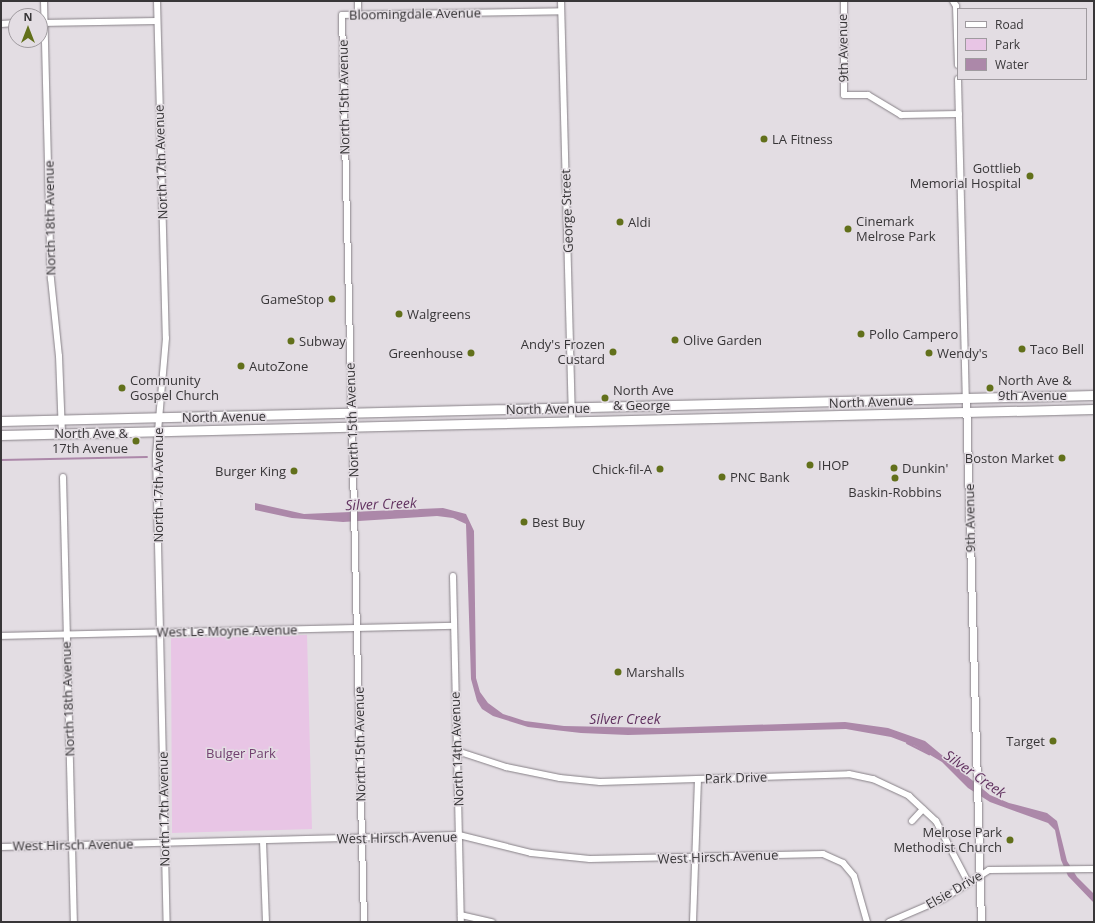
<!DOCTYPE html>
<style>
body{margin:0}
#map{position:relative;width:1095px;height:923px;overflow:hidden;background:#e3dde3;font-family:"Open Sans",sans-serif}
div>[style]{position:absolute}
.green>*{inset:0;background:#e8c5e5}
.water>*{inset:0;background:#ac88a9}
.stream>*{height:2px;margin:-1px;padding:0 1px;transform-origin:1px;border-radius:1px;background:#ac88a9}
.roads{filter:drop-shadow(0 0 1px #878187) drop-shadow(0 0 1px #878187)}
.minor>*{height:6px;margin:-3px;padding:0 3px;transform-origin:3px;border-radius:3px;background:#fff}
.tertiary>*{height:7px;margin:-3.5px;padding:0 3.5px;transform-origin:3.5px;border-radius:3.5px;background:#fff}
.primary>*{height:9px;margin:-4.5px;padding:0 4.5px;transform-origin:4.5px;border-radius:4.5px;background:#fff}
.dots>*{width:11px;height:11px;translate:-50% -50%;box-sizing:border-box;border:2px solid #e3dde3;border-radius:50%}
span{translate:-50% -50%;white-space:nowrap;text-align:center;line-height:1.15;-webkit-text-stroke:3px #e3dde3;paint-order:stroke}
.street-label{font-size:13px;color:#383638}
.poi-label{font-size:13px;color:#383638}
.left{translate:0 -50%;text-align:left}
.right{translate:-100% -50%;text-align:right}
.park-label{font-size:13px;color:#724170}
.water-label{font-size:14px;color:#613260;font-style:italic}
.frame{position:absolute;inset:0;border:2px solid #383638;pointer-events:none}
.legend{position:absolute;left:957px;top:8px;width:130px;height:72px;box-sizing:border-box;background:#e3dde3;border:1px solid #9f9a9f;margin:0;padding:5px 7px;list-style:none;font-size:12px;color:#383638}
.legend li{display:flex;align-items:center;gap:8px;height:20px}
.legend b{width:20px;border:1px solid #9f9a9f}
.north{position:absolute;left:8px;top:8px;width:40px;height:40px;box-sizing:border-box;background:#e3dde3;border:1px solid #9f9a9f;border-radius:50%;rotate:0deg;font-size:11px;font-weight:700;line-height:16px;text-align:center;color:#383638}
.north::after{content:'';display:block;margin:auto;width:14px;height:18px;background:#62701b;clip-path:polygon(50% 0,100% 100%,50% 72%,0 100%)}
</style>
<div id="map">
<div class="green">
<div style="clip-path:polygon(307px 635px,312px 829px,172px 833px,171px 638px)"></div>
</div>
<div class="water">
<div style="clip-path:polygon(255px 503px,304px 514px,443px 508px,466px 514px,474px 531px,476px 678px,480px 692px,488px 703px,503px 714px,525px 721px,564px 726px,658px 728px,845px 722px,888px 728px,925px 741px,990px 795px,1009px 803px,1047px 813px,1057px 821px,1067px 861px,1077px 877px,1094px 894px,1094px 903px,1068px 876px,1061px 860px,1055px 830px,1048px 823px,990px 802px,968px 788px,942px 762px,915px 746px,891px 737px,846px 729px,628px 735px,581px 733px,528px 727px,493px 716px,482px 709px,477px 701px,471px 679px,466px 524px,453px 518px,437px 516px,343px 522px,292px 518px,255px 510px)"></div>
</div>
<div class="stream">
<div style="left:1px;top:460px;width:146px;rotate:-1.2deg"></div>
<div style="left:907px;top:743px;width:25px;rotate:27deg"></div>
</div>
<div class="roads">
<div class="minor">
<div style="left:44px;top:1px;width:278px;rotate:88.6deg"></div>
<div style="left:51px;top:279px;width:77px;rotate:84.1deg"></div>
<div style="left:59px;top:356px;width:78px;rotate:87.8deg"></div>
<div style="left:157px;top:1px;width:337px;rotate:88.5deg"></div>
<div style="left:166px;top:338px;width:117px;rotate:94.9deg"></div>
<div style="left:156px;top:455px;width:467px;rotate:88.7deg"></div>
<div style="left:358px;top:1px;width:14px;rotate:90deg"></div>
<div style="left:561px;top:1px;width:421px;rotate:88.5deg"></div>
<div style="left:844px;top:1px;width:94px;rotate:90deg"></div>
<div style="left:844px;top:95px;width:24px"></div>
<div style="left:868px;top:95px;width:39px;rotate:31deg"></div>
<div style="left:901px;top:115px;width:58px;rotate:-1deg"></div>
<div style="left:953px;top:1px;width:6px;rotate:59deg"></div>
<div style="left:956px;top:6px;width:59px;rotate:88.1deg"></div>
<div style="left:40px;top:23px;width:117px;rotate:-1deg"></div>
<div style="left:1px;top:24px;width:15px;rotate:-4deg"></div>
<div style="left:958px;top:79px;width:320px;rotate:88.6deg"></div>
<div style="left:63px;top:477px;width:445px;rotate:88.6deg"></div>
<div style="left:453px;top:576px;width:346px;rotate:88.7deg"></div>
<div style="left:1px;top:636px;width:452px;rotate:-1.3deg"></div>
<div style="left:457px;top:751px;width:52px;rotate:18.1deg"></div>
<div style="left:506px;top:767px;width:55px;rotate:11.5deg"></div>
<div style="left:560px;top:778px;width:40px;rotate:5.7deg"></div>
<div style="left:600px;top:782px;width:249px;rotate:-1.8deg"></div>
<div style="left:849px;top:774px;width:25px;rotate:12deg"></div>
<div style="left:873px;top:779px;width:40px;rotate:25deg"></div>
<div style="left:909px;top:796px;width:37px;rotate:43deg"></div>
<div style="left:936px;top:821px;width:69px;rotate:62.3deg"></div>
<div style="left:912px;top:821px;width:16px;rotate:-47deg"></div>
<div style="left:263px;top:841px;width:81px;rotate:87.9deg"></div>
<div style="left:1px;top:847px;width:458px;rotate:-1.5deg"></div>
<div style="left:459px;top:835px;width:74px;rotate:14deg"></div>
<div style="left:531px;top:853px;width:59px;rotate:5.8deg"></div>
<div style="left:590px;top:859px;width:233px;rotate:-1.2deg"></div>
<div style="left:823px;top:854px;width:22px;rotate:24deg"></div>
<div style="left:843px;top:863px;width:17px;rotate:50deg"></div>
<div style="left:854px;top:876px;width:48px;rotate:74.2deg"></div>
<div style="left:461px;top:915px;width:32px;rotate:13deg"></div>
<div style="left:364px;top:922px;width:907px;rotate:-91.39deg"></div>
<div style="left:342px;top:15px;width:219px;rotate:-1deg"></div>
<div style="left:693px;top:922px;width:143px;rotate:-88deg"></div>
<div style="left:889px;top:922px;width:59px;rotate:-23.1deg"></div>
<div style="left:943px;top:899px;width:54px;rotate:-32.2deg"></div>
<div style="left:989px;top:870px;width:105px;rotate:-0.5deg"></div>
</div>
<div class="tertiary">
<div style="left:966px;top:399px;width:523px;rotate:88.36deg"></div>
</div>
<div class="primary">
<div style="left:1px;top:421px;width:1093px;rotate:-1.36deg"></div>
<div style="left:1px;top:435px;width:1093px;rotate:-1.36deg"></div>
</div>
</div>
<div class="dots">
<div style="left:764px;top:139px;background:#62701b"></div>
<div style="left:1030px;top:176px;background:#62701b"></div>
<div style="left:620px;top:222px;background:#62701b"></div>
<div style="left:848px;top:229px;background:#62701b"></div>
<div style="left:332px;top:299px;background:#62701b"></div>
<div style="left:399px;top:314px;background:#62701b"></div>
<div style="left:861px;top:334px;background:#62701b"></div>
<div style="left:675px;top:340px;background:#62701b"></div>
<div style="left:291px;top:341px;background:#62701b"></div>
<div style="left:1022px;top:349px;background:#62701b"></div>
<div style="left:613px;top:352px;background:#62701b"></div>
<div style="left:471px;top:353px;background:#62701b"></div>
<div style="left:929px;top:353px;background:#62701b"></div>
<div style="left:241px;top:366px;background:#62701b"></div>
<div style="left:122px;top:388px;background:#62701b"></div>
<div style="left:990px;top:388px;background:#62701b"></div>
<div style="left:605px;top:398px;background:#62701b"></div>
<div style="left:136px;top:441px;background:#62701b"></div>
<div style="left:1062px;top:458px;background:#62701b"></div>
<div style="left:810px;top:465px;background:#62701b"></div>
<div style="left:894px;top:468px;background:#62701b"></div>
<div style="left:660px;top:469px;background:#62701b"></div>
<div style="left:294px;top:471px;background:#62701b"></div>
<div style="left:722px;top:477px;background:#62701b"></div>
<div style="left:895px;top:478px;background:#62701b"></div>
<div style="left:524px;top:522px;background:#62701b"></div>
<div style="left:618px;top:672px;background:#62701b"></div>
<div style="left:1053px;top:741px;background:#62701b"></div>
<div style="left:1010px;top:840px;background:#62701b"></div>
</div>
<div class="street-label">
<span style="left:415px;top:14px;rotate:-1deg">Bloomingdale Avenue</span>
<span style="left:843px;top:48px;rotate:-91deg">9th Avenue</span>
<span style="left:344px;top:97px;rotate:-91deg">North 15th Avenue</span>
<span style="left:161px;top:162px;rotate:-92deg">North 17th Avenue</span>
<span style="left:567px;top:211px;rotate:-92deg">George Street</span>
<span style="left:50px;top:218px;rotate:-91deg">North 18th Avenue</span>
<span style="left:871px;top:402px;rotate:-2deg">North Avenue</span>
<span style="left:548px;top:409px;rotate:-1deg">North Avenue</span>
<span style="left:224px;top:417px;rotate:-1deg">North Avenue</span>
<span style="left:352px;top:420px;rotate:-92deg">North 15th Avenue</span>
<span style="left:158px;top:485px;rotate:-90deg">North 17th Avenue</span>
<span style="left:970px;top:518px;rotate:-91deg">9th Avenue</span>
<span style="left:227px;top:631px;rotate:-1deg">West Le Moyne Avenue</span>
<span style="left:68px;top:699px;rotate:-92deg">North 18th Avenue</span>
<span style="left:360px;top:744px;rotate:-91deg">North 15th Avenue</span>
<span style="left:457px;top:749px;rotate:-92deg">North 14th Avenue</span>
<span style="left:736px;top:778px;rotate:-2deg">Park Drive</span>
<span style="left:164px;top:809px;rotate:-91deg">North 17th Avenue</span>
<span style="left:397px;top:838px;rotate:-1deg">West Hirsch Avenue</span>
<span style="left:73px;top:845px;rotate:-1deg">West Hirsch Avenue</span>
<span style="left:718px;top:857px;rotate:-2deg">West Hirsch Avenue</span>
<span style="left:954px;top:890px;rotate:-30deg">Elsie Drive</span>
</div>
<div class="poi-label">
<span class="left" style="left:772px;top:139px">LA Fitness</span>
<span class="right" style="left:1021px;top:176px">Gottlieb<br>Memorial Hospital</span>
<span class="left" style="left:628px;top:222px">Aldi</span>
<span class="left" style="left:856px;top:229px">Cinemark<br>Melrose Park</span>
<span class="right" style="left:324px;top:299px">GameStop</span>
<span class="left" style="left:407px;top:314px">Walgreens</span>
<span class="left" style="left:869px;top:334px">Pollo Campero</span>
<span class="left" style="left:683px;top:340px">Olive Garden</span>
<span class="left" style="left:299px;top:341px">Subway</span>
<span class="right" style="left:605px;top:352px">Andy's Frozen<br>Custard</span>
<span class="left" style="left:1030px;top:349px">Taco Bell</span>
<span class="right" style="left:463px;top:353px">Greenhouse</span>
<span class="left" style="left:937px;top:353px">Wendy's</span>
<span class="left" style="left:249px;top:366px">AutoZone</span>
<span class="left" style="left:130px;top:388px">Community<br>Gospel Church</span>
<span class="left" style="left:998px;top:388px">North Ave &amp;<br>9th Avenue</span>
<span class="left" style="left:613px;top:398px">North Ave<br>&amp; George</span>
<span class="right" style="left:128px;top:441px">North Ave &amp;<br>17th Avenue</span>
<span class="right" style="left:1054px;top:458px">Boston Market</span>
<span class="left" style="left:818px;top:465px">IHOP</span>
<span class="left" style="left:902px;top:468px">Dunkin'</span>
<span class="right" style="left:652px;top:469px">Chick-fil-A</span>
<span class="right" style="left:286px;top:471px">Burger King</span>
<span class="left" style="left:730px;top:477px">PNC Bank</span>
<span style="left:895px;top:492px">Baskin-Robbins</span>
<span class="left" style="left:532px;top:522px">Best Buy</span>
<span class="left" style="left:626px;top:672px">Marshalls</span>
<span class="right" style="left:1045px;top:741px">Target</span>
<span class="right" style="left:1002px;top:840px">Melrose Park<br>Methodist Church</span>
</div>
<div class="park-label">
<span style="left:241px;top:753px">Bulger Park</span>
</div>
<div class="water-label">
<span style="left:381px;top:504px;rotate:-2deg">Silver Creek</span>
<span style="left:625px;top:719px">Silver Creek</span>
<span style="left:975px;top:774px;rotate:35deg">Silver Creek</span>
</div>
<div class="frame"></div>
<ul class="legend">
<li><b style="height:5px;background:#fff"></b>Road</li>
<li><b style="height:11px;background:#e8c5e5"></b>Park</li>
<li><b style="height:11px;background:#ac88a9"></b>Water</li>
</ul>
<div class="north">N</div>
</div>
